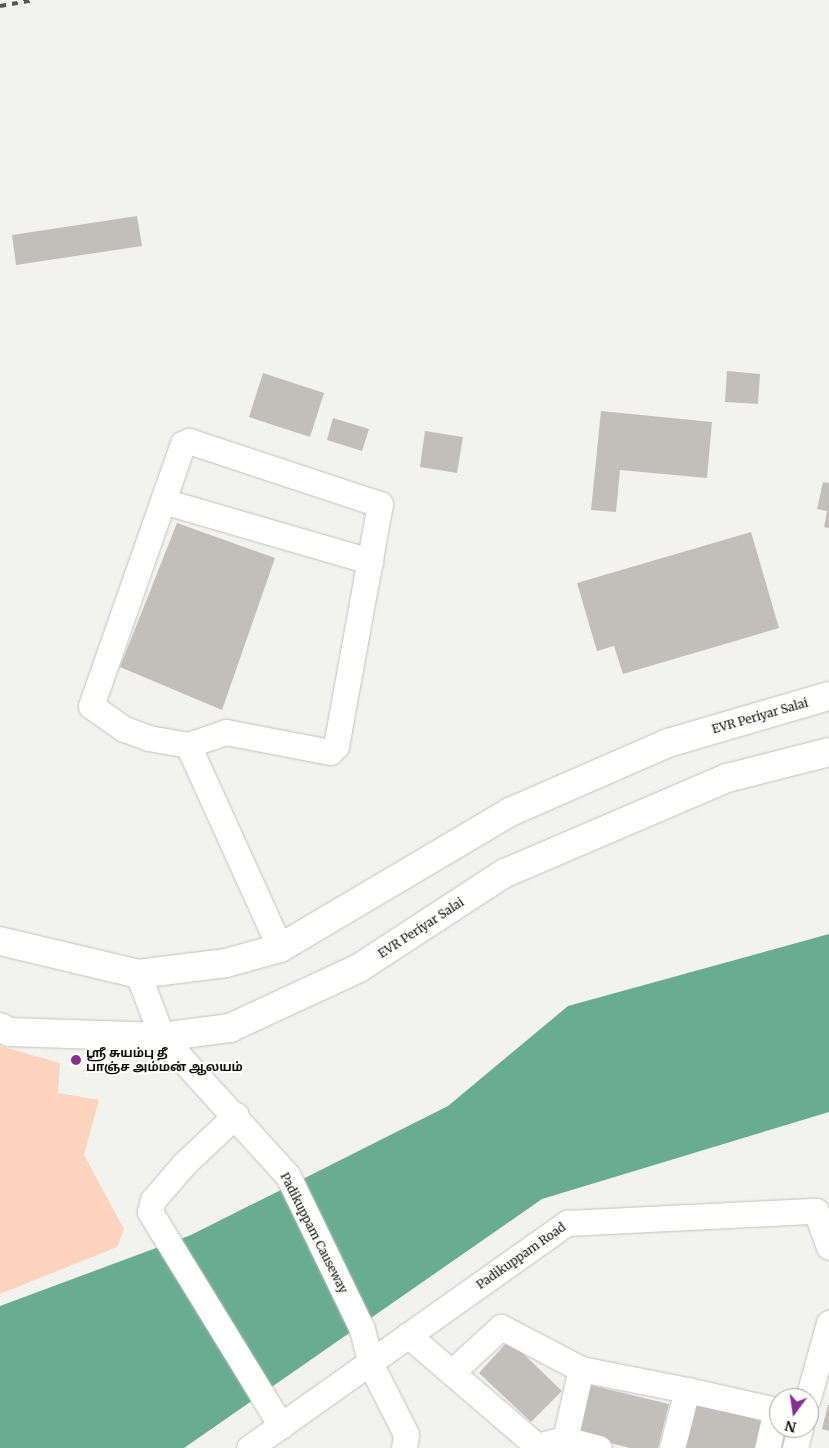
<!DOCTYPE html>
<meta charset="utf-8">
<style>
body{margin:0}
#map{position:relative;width:829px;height:1448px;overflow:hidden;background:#f2f3ee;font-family:Merriweather,"Noto Sans Tamil",serif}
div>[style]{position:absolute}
.green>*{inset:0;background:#fcd4be}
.water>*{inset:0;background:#68ad92}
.building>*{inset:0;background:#c2bfbb}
.roads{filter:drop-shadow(0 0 1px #c1c1bd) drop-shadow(0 0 1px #c1c1bd)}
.minor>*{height:25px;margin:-12.5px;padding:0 12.5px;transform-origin:12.5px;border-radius:12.5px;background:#fff}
.major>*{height:28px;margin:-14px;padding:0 14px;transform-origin:14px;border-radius:14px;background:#fff}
.rail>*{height:4px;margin-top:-2px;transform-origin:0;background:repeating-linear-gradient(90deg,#565754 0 6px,transparent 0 12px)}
.dots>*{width:14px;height:14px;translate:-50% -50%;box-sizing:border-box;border:2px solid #fffffe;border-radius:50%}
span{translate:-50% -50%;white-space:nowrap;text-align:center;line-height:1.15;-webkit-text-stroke:4px #fffffe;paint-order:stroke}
.street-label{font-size:12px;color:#0e0f0d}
.poi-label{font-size:12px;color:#0e0f0d;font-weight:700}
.left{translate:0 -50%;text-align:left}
.north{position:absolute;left:769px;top:1388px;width:50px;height:50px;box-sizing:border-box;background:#fffffe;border:1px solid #9f9f9e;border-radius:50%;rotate:194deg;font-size:14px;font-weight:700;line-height:20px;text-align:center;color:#0e0f0d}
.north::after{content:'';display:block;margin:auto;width:18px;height:22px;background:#872b95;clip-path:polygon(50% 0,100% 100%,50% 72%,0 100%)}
</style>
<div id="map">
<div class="green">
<div style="clip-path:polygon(0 1046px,60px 1063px,58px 1093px,99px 1100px,84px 1155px,124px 1229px,117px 1247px,0 1294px)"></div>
</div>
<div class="water">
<div style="clip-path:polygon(829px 934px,829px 1112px,542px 1199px,184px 1448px,0 1448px,0 1306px,191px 1235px,448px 1106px,568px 1006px)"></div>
</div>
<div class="building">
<div style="clip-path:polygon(137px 216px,142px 246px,16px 265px,12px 235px)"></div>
<div style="clip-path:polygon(727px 371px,760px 374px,758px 404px,725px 402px)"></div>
<div style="clip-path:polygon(263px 373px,324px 393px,310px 437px,249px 417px)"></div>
<div style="clip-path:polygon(601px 411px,712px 422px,707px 478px,620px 470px,616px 512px,591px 510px)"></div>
<div style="clip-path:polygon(333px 418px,369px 429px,362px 451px,327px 440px)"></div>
<div style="clip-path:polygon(425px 431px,463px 437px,457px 473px,420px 467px)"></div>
<div style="clip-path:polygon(823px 482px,829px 483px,829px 528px,824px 527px,827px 511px,817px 509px)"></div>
<div style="clip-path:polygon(177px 523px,275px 558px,222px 710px,120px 667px)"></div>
<div style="clip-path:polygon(751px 532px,779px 628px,623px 674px,614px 646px,597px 651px,577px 583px)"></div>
<div style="clip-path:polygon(509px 1340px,562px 1391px,531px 1422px,479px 1373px)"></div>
<div style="clip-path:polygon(590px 1385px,669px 1404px,658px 1448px,630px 1448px,578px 1435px)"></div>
<div style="clip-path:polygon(695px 1400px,767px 1423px,760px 1448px,680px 1448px)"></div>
<div style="clip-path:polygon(828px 1405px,829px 1405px,829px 1431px,822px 1429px)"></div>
</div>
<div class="roads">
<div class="minor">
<div style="left:189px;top:441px;width:201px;rotate:18.3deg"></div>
<div style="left:380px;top:504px;width:246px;rotate:100.3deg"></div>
<div style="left:336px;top:746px;width:8px;rotate:135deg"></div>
<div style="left:330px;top:752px;width:106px;rotate:-169.1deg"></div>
<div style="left:226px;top:732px;width:40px;rotate:161.1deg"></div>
<div style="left:188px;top:745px;width:40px;rotate:-170deg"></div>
<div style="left:149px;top:738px;width:27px;rotate:-160deg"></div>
<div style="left:124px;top:729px;width:40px;rotate:-145.1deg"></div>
<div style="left:91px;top:706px;width:278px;rotate:-70.7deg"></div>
<div style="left:183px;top:444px;width:7px;rotate:-27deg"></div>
<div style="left:163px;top:501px;width:216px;rotate:16.2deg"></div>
<div style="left:188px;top:745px;width:223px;rotate:65.6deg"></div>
<div style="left:138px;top:974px;width:67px;rotate:69.1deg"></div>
<div style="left:162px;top:1037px;width:188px;rotate:47.8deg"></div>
<div style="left:288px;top:1176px;width:170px;rotate:64.2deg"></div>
<div style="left:362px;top:1329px;width:37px;rotate:76deg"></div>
<div style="left:371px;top:1365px;width:77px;rotate:63.1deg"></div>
<div style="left:406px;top:1434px;width:14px;rotate:98deg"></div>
<div style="left:236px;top:1115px;width:71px;rotate:136.7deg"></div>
<div style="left:184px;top:1164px;width:48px;rotate:130.7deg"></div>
<div style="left:153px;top:1200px;width:12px;rotate:104deg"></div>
<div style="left:150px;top:1212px;width:251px;rotate:58.5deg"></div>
<div style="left:408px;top:1335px;width:170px;rotate:40.7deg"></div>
<div style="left:537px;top:1446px;width:29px;rotate:-14deg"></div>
<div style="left:565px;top:1439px;width:72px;rotate:-77.1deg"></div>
<div style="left:581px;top:1369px;width:108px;rotate:11.2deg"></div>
<div style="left:453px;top:1371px;width:65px;rotate:-42.5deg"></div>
<div style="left:501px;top:1327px;width:90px;rotate:27.7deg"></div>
<div style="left:808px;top:1398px;width:78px;rotate:-74.4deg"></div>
<div style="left:249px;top:1448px;width:390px;rotate:-35.3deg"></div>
<div style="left:567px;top:1223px;width:249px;rotate:-2.8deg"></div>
<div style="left:816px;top:1211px;width:38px;rotate:70deg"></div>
<div style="left:563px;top:1448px;width:9px;rotate:-77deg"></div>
<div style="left:565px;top:1439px;width:35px;rotate:15deg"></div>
<div style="left:672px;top:1448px;width:60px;rotate:-75.5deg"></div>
<div style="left:687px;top:1390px;width:91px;rotate:12.7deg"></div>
<div style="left:776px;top:1410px;width:39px;rotate:103deg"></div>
<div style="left:795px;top:1448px;width:21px;rotate:-76deg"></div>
</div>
<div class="major">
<div style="left:0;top:941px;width:142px;rotate:13.4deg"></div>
<div style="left:138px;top:974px;width:89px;rotate:-7.1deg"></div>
<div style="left:226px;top:963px;width:56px;rotate:-15.5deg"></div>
<div style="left:280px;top:948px;width:267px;rotate:-30.6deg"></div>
<div style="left:510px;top:812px;width:172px;rotate:-23.6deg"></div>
<div style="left:668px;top:743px;width:168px;rotate:-16.3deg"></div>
<div style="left:0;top:1027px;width:10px;rotate:29deg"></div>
<div style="left:9px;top:1032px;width:153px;rotate:1.9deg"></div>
<div style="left:162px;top:1037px;width:69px;rotate:-7.5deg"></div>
<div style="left:230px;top:1028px;width:142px;rotate:-24.9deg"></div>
<div style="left:359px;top:968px;width:174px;rotate:-33.1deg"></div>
<div style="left:505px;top:873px;width:241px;rotate:-23.2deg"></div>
<div style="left:727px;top:778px;width:105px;rotate:-14.3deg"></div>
</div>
</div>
<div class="rail">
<div style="left:0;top:6px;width:36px;rotate:-10deg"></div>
</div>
<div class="dots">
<div style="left:76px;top:1060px;background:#872b95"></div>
</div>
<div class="street-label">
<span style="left:760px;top:716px;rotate:-16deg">EVR Periyar Salai</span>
<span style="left:421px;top:928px;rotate:-33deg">EVR Periyar Salai</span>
<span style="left:314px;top:1233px;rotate:63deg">Padikuppam Causeway</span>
<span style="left:521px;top:1256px;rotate:-35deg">Padikuppam Road</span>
</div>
<div class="poi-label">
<span class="left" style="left:86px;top:1060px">ஶ்ரீ சுயம்பு தீ<br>பாஞ்ச அம்மன் ஆலயம்</span>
</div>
<div class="north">N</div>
</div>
